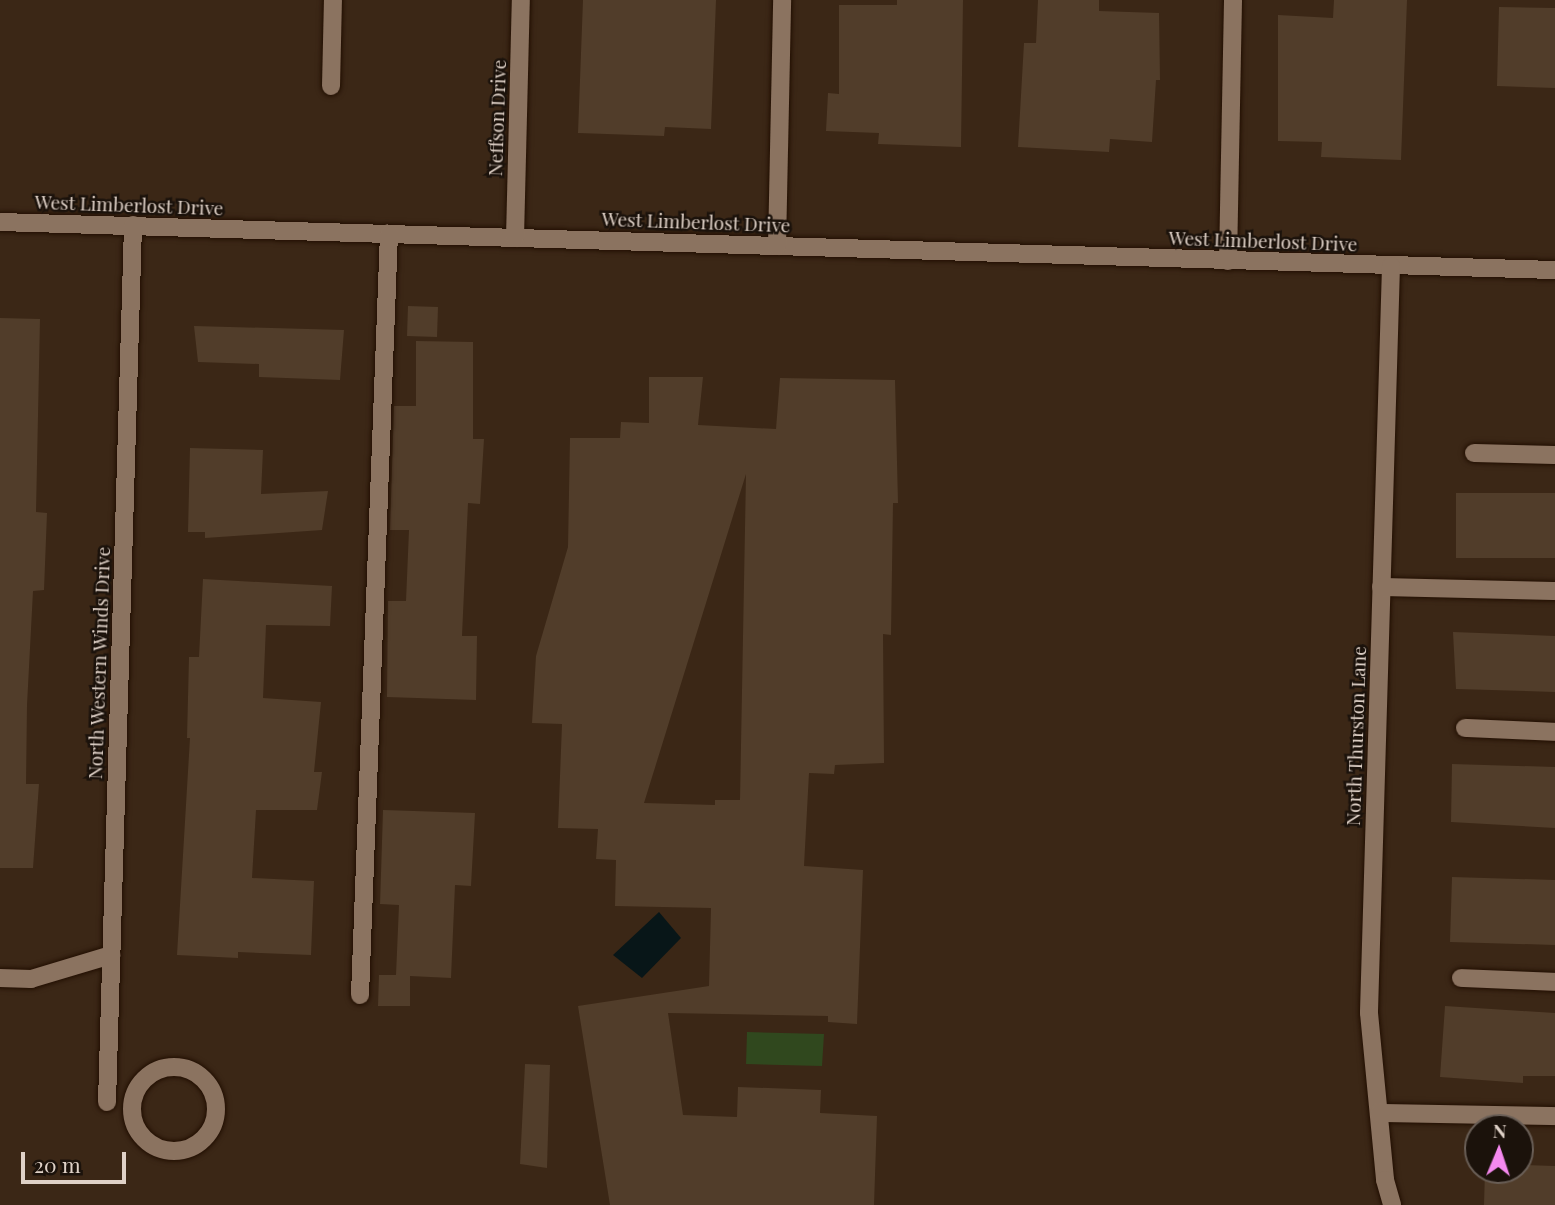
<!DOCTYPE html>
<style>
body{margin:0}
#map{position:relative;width:1555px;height:1205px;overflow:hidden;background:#3b2716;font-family:"Playfair Display",serif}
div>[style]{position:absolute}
.green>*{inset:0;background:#30481e}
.water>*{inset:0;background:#081618}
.building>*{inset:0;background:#513d2a}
.roads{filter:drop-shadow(0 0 2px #220f02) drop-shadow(0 0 2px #220f02)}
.minor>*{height:18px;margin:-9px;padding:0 9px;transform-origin:9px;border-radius:9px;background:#8b7360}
.minor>.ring{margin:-9px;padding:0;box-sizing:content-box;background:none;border:18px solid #8b7360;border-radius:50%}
span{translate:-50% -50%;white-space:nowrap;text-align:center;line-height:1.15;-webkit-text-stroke:5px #1b120b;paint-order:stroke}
.street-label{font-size:19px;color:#dfd1c7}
.north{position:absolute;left:1464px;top:1114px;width:70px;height:70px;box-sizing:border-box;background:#1b120b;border:2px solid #695e56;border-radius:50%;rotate:2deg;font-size:19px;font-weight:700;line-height:28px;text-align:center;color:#dfd1c7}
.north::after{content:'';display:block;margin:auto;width:24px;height:32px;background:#f589ef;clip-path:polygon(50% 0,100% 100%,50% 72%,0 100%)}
.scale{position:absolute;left:21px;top:1152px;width:105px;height:32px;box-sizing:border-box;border:4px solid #dfd1c7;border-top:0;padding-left:9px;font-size:21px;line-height:24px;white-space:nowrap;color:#dfd1c7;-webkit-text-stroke:5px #1b120b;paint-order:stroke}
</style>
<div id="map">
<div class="green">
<div style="clip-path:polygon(747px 1032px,824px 1034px,822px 1066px,746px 1064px)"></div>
</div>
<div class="water">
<div style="clip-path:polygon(659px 912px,681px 938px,642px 978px,613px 955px)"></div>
</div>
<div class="building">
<div style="clip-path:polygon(583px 0,716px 0,711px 129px,665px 127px,664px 136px,578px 133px)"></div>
<div style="clip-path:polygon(897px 0,963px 0,961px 147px,878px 144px,879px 133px,826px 131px,828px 93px,839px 94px,839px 5px,897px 5px)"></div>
<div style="clip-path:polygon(1038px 0,1099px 0,1099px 11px,1159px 13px,1160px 80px,1156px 80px,1152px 142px,1110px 139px,1109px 152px,1018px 147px,1024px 43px,1036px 43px)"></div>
<div style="clip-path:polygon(1334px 0,1407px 0,1401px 160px,1321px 157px,1322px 142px,1278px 141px,1278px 15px,1333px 18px)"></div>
<div style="clip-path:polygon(1499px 7px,1555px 8px,1555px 88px,1497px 86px)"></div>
<div style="clip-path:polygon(408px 306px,438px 307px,437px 337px,407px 336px)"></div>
<div style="clip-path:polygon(0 318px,40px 319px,36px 512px,47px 513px,44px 590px,33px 591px,27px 705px,26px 784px,39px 784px,33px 868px,0 868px)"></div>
<div style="clip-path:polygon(194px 326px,344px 330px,340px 380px,259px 377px,259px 364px,198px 362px)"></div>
<div style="clip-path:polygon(416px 341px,473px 342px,473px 439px,484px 439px,480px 504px,468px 503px,462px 636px,477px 636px,476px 700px,387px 697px,388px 601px,406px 601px,409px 530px,390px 530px,394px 406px,416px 406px)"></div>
<div style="clip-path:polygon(evenodd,649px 377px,703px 377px,698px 425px,776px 429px,780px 378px,895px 380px,898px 503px,893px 503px,891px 635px,883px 634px,884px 763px,835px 765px,834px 774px,809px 773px,804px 866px,863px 870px,857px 1024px,828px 1022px,828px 1016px,668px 1013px,683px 1115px,737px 1117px,738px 1087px,821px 1090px,820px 1113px,877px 1116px,874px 1205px,610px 1205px,578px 1006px,709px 986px,711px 908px,615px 906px,616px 860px,596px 859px,598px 829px,558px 828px,562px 724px,532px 723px,536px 656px,568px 547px,570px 438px,620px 438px,621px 422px,649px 423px,649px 377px,746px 474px,740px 800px,715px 800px,715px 805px,644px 803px,746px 474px)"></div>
<div style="clip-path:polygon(190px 448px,263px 450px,261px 494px,328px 491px,322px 530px,205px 538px,205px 532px,188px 532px)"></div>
<div style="clip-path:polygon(1456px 493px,1555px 493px,1555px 558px,1456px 558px)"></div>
<div style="clip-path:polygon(203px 579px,332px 586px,330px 626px,266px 625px,263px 698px,321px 702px,314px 772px,322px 772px,317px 810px,256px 810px,252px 878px,314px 881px,311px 955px,238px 952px,238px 958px,177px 955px,190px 738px,187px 738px,189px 657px,199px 657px)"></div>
<div style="clip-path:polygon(1453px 632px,1555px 636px,1555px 692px,1456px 689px)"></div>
<div style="clip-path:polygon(1452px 764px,1555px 767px,1555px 828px,1451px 822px)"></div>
<div style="clip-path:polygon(383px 810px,475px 813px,471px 886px,455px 885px,451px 978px,410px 976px,410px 1006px,378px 1006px,379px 975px,400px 975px,396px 975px,399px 905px,380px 904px)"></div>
<div style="clip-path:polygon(1452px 877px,1555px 880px,1555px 945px,1450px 942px)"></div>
<div style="clip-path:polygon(1445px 1006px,1555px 1013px,1555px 1076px,1523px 1076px,1523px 1083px,1440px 1077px)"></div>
<div style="clip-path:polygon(525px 1064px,550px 1065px,547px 1168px,520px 1164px)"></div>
<div style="clip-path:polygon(1520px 1165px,1555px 1166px,1555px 1205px,1484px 1205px,1485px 1170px,1520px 1170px)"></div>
</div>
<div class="roads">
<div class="minor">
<div style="left:331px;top:86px;width:86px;rotate:-88.7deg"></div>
<div style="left:0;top:222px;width:1556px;rotate:1.77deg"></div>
<div style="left:515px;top:238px;width:238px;rotate:-88.6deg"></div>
<div style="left:777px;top:246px;width:246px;rotate:-88.8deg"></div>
<div style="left:1228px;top:261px;width:261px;rotate:-88.9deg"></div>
<div style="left:1391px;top:266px;width:747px;rotate:91.69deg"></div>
<div style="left:1369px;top:1013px;width:168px;rotate:84.5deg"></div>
<div style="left:1385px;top:1180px;width:26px;rotate:74deg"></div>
<div style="left:1474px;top:453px;width:81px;rotate:1.4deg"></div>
<div style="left:1381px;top:587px;width:174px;rotate:1.3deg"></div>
<div style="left:1465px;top:728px;width:90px;rotate:2.5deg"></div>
<div style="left:0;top:978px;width:31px;rotate:2deg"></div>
<div style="left:31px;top:979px;width:84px;rotate:-16.7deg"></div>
<div style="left:1461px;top:978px;width:94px;rotate:2.4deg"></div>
<div style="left:360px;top:995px;width:762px;rotate:-87.82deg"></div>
<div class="ring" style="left:132px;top:1067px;width:66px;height:66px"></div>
<div style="left:107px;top:1102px;width:877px;rotate:-88.3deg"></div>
<div style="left:1379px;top:1113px;width:176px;rotate:1deg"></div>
</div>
</div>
<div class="street-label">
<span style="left:497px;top:118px;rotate:-88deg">Neffson Drive</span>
<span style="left:129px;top:205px;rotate:2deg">West Limberlost Drive</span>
<span style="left:696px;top:222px;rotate:2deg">West Limberlost Drive</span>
<span style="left:1263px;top:241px;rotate:2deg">West Limberlost Drive</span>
<span style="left:99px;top:663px;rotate:-88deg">North Western Winds Drive</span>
<span style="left:1356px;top:736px;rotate:-88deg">North Thurston Lane</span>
</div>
<div class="north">N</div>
<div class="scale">20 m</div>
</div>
